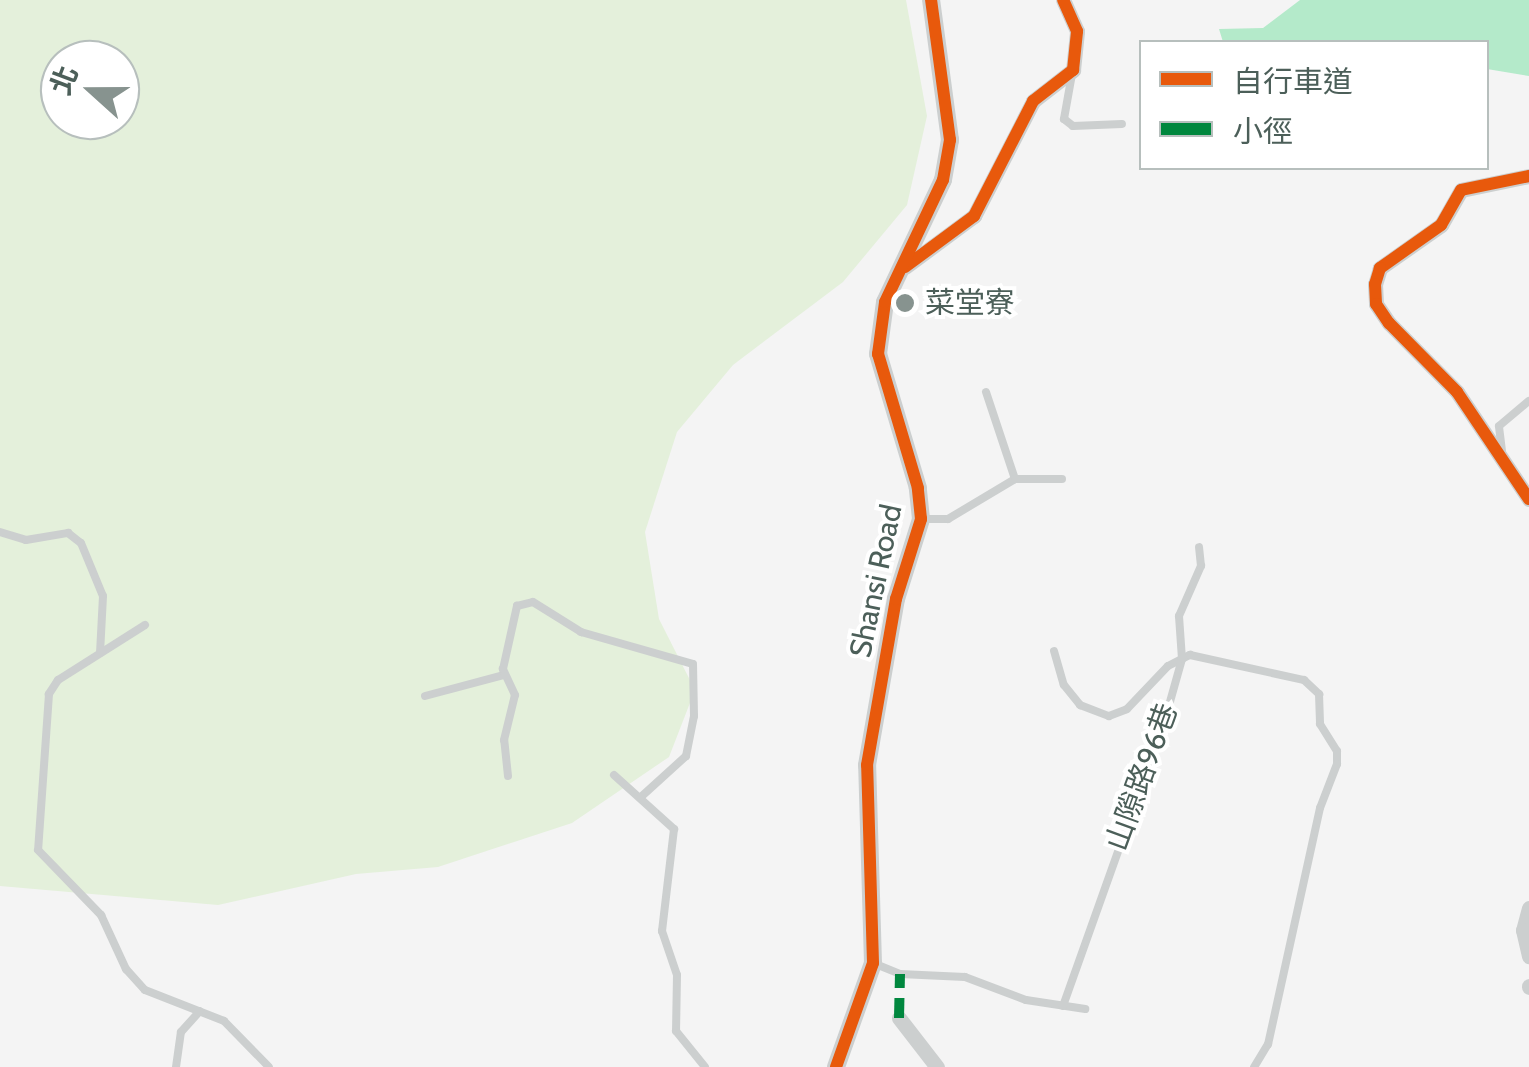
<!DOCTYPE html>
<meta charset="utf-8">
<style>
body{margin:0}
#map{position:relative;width:1529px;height:1067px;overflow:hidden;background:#f4f4f4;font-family:Cabin,"Noto Sans TC",sans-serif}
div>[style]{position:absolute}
.green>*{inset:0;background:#e4f0db}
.water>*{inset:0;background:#b4eaca}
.service>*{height:8px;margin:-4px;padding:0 4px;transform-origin:4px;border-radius:4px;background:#cccfcf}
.minor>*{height:15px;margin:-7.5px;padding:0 7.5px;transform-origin:7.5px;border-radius:7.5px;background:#cccfcf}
.tertiary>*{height:18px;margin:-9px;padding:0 9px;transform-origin:9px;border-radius:9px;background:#cccfcf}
.quiet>*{height:10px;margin-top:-5px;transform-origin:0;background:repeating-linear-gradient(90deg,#00873e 0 20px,transparent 0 30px)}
.cycleway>*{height:12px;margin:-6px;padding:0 6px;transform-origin:6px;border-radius:6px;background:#e8590c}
.dots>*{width:28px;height:28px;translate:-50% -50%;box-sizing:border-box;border:5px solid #fff;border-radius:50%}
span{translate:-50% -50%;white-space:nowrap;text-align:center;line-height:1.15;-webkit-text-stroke:8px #fff;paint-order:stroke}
.poi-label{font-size:30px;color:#4c5f59}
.left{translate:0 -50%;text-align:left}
.street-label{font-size:30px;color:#4c5f59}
.legend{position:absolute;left:1139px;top:40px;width:350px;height:130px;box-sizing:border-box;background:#fff;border:2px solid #b7bfbd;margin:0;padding:12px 18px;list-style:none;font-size:30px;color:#4c5f59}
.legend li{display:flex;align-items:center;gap:20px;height:50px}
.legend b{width:50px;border:2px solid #b7bfbd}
.north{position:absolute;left:40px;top:40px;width:100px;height:100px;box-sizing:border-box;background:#fff;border:2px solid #b7bfbd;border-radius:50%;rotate:291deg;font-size:28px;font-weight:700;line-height:40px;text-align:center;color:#4c5f59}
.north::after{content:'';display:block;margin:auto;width:35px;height:45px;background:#87938f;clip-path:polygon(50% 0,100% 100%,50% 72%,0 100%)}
</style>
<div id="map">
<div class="green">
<div style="clip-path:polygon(evenodd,0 0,906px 0,927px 116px,907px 205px,843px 282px,733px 365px,677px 432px,645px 532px,659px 619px,695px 690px,669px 757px,572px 823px,438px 867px,356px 874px,218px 905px,0 886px,0 0,60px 60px,120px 60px,120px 120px,60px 120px,60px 60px)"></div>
</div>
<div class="water">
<div style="clip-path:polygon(1300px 0,1529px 0,1529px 76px,1487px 69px,1486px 42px,1223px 42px,1219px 29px,1263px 28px)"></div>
</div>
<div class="service">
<div style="left:1072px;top:74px;width:46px;rotate:100.1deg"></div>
<div style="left:1064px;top:119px;width:11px;rotate:38deg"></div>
<div style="left:1073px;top:126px;width:49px;rotate:-2.3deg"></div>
<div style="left:986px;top:392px;width:92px;rotate:71.6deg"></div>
<div style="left:1502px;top:451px;width:25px;rotate:-97deg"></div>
<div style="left:1499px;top:426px;width:39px;rotate:-40deg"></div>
<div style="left:921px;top:519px;width:27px"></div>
<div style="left:948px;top:519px;width:78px;rotate:-30.8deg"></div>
<div style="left:1015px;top:479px;width:47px"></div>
<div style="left:0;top:532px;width:27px;rotate:17deg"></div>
<div style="left:26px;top:540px;width:43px;rotate:-9.5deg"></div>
<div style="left:68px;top:533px;width:16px;rotate:38deg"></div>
<div style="left:81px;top:543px;width:57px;rotate:67.5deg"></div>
<div style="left:103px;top:596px;width:57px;rotate:93deg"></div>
<div style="left:145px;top:625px;width:103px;rotate:147.7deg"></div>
<div style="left:58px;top:680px;width:17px;rotate:123deg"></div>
<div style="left:49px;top:694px;width:156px;rotate:94deg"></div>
<div style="left:38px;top:850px;width:91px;rotate:45.9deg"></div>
<div style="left:101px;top:915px;width:60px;rotate:65.2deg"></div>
<div style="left:126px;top:969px;width:28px;rotate:48deg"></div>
<div style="left:145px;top:990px;width:85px;rotate:21.4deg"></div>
<div style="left:224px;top:1021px;width:64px;rotate:45.6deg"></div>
<div style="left:1054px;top:651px;width:35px;rotate:74deg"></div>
<div style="left:1064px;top:685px;width:26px;rotate:51deg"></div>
<div style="left:1080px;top:705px;width:31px;rotate:21deg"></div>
<div style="left:1109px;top:716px;width:19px;rotate:-21deg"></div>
<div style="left:1127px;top:709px;width:59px;rotate:-46.4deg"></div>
<div style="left:1168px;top:666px;width:25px;rotate:-27deg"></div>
<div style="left:1190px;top:655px;width:117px;rotate:12.4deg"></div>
<div style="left:1304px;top:680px;width:21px;rotate:43deg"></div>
<div style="left:1319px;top:694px;width:30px;rotate:88deg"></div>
<div style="left:1320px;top:724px;width:32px;rotate:58deg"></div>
<div style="left:1337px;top:751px;width:13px;rotate:90deg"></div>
<div style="left:1337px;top:764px;width:47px;rotate:111.1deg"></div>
<div style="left:1320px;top:808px;width:242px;rotate:102.4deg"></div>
<div style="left:1268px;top:1044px;width:27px;rotate:121deg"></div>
<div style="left:425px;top:696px;width:82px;rotate:-14.9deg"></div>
<div style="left:614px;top:775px;width:81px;rotate:42deg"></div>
<div style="left:674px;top:829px;width:103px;rotate:96.7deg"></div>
<div style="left:662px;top:931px;width:46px;rotate:71.2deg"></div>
<div style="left:677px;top:975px;width:56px;rotate:91deg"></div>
<div style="left:676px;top:1031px;width:46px;rotate:51.1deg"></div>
<div style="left:508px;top:776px;width:36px;rotate:-96deg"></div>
<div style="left:504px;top:740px;width:46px;rotate:-76.3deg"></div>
<div style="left:515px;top:695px;width:29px;rotate:-115deg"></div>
<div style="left:503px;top:669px;width:65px;rotate:-77.5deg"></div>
<div style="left:517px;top:606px;width:16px;rotate:-14deg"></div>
<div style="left:533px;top:602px;width:57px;rotate:32deg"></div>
<div style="left:581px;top:632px;width:116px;rotate:15.9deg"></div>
<div style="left:693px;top:664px;width:52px;rotate:88.9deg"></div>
<div style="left:694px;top:716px;width:41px;rotate:101.3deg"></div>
<div style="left:686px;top:756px;width:61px;rotate:137.7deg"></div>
<div style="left:873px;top:963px;width:29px;rotate:22deg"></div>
<div style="left:900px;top:974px;width:65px;rotate:2.6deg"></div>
<div style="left:965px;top:977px;width:65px;rotate:20.7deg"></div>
<div style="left:1026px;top:1000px;width:60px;rotate:8.7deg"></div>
<div style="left:1063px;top:1006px;width:308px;rotate:-70.4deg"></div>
<div style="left:1166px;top:716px;width:59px;rotate:-74.3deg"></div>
<div style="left:1182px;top:659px;width:43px;rotate:-94deg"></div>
<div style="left:1179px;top:616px;width:55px;rotate:-66.3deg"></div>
<div style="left:1201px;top:566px;width:19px;rotate:-96deg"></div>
<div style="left:176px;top:1067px;width:35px;rotate:-82deg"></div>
<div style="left:181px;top:1032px;width:28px;rotate:-48deg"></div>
</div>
<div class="minor">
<div style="left:1529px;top:176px;width:69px;rotate:168.4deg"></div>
<div style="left:1461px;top:190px;width:40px;rotate:119.7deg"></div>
<div style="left:1441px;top:225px;width:75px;rotate:144.8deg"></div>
<div style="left:1380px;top:268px;width:17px;rotate:107deg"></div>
<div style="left:1375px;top:284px;width:20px;rotate:87deg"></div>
<div style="left:1376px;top:304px;width:23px;rotate:56deg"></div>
<div style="left:1389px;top:323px;width:97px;rotate:45.4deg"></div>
<div style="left:1457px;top:392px;width:129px;rotate:56.1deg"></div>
<div style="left:905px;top:267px;width:86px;rotate:-36.5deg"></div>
<div style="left:974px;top:216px;width:129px;rotate:-62.8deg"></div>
<div style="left:1033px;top:101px;width:51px;rotate:-37.8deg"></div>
<div style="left:1073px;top:70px;width:39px;rotate:-84deg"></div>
<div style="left:1077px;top:31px;width:34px;rotate:-114deg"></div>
<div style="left:1529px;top:908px;width:23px;rotate:105deg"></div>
<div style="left:1523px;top:930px;width:27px;rotate:77deg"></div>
<div style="left:1529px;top:986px;width:1px;rotate:90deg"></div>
<div style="left:899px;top:1018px;width:62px;rotate:52.2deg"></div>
</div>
<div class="tertiary">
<div style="left:836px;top:1067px;width:110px;rotate:-70.4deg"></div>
<div style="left:873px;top:963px;width:198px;rotate:-91.7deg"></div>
<div style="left:867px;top:765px;width:169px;rotate:-80.1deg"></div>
<div style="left:896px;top:599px;width:84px;rotate:-72.6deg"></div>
<div style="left:921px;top:519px;width:31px;rotate:-96deg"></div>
<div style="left:918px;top:488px;width:140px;rotate:-106.6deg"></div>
<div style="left:878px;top:354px;width:52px;rotate:-82.3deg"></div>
<div style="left:885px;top:302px;width:135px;rotate:-64.6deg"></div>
<div style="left:943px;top:180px;width:41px;rotate:-80.1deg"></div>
<div style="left:950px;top:140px;width:141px;rotate:-97.7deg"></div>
</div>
<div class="quiet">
<div style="left:899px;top:1018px;width:44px;rotate:-88.7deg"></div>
</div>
<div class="cycleway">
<div style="left:1529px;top:176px;width:69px;rotate:168.4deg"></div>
<div style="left:1461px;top:190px;width:40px;rotate:119.7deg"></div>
<div style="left:1441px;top:225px;width:75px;rotate:144.8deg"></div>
<div style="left:1380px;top:268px;width:17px;rotate:107deg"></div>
<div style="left:1375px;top:284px;width:20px;rotate:87deg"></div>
<div style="left:1376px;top:304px;width:23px;rotate:56deg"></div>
<div style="left:1389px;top:323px;width:97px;rotate:45.4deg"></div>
<div style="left:1457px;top:392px;width:129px;rotate:56.1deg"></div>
<div style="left:905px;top:267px;width:86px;rotate:-36.5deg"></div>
<div style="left:974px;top:216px;width:129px;rotate:-62.8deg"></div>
<div style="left:1033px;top:101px;width:51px;rotate:-37.8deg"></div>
<div style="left:1073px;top:70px;width:39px;rotate:-84deg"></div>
<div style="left:1077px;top:31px;width:34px;rotate:-114deg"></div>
<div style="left:836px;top:1067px;width:110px;rotate:-70.4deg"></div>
<div style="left:873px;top:963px;width:198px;rotate:-91.7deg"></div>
<div style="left:867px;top:765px;width:169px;rotate:-80.1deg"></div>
<div style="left:896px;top:599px;width:84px;rotate:-72.6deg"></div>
<div style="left:921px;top:519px;width:31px;rotate:-96deg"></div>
<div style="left:918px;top:488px;width:140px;rotate:-106.6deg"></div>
<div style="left:878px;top:354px;width:52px;rotate:-82.3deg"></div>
<div style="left:885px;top:302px;width:135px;rotate:-64.6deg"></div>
<div style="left:943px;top:180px;width:41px;rotate:-80.1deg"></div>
<div style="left:950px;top:140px;width:141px;rotate:-97.7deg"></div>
</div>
<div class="dots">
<div style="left:905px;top:303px;background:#87938f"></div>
</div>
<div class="poi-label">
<span class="left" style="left:925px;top:303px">菜堂寮</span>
</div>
<div class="street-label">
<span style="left:876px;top:581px;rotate:-78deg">Shansi Road</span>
<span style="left:1142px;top:777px;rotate:-70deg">山隙路96巷</span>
</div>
<ul class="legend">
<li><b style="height:12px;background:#e8590c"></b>自行車道</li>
<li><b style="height:12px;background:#00873e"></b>小徑</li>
</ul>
<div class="north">北</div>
</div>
